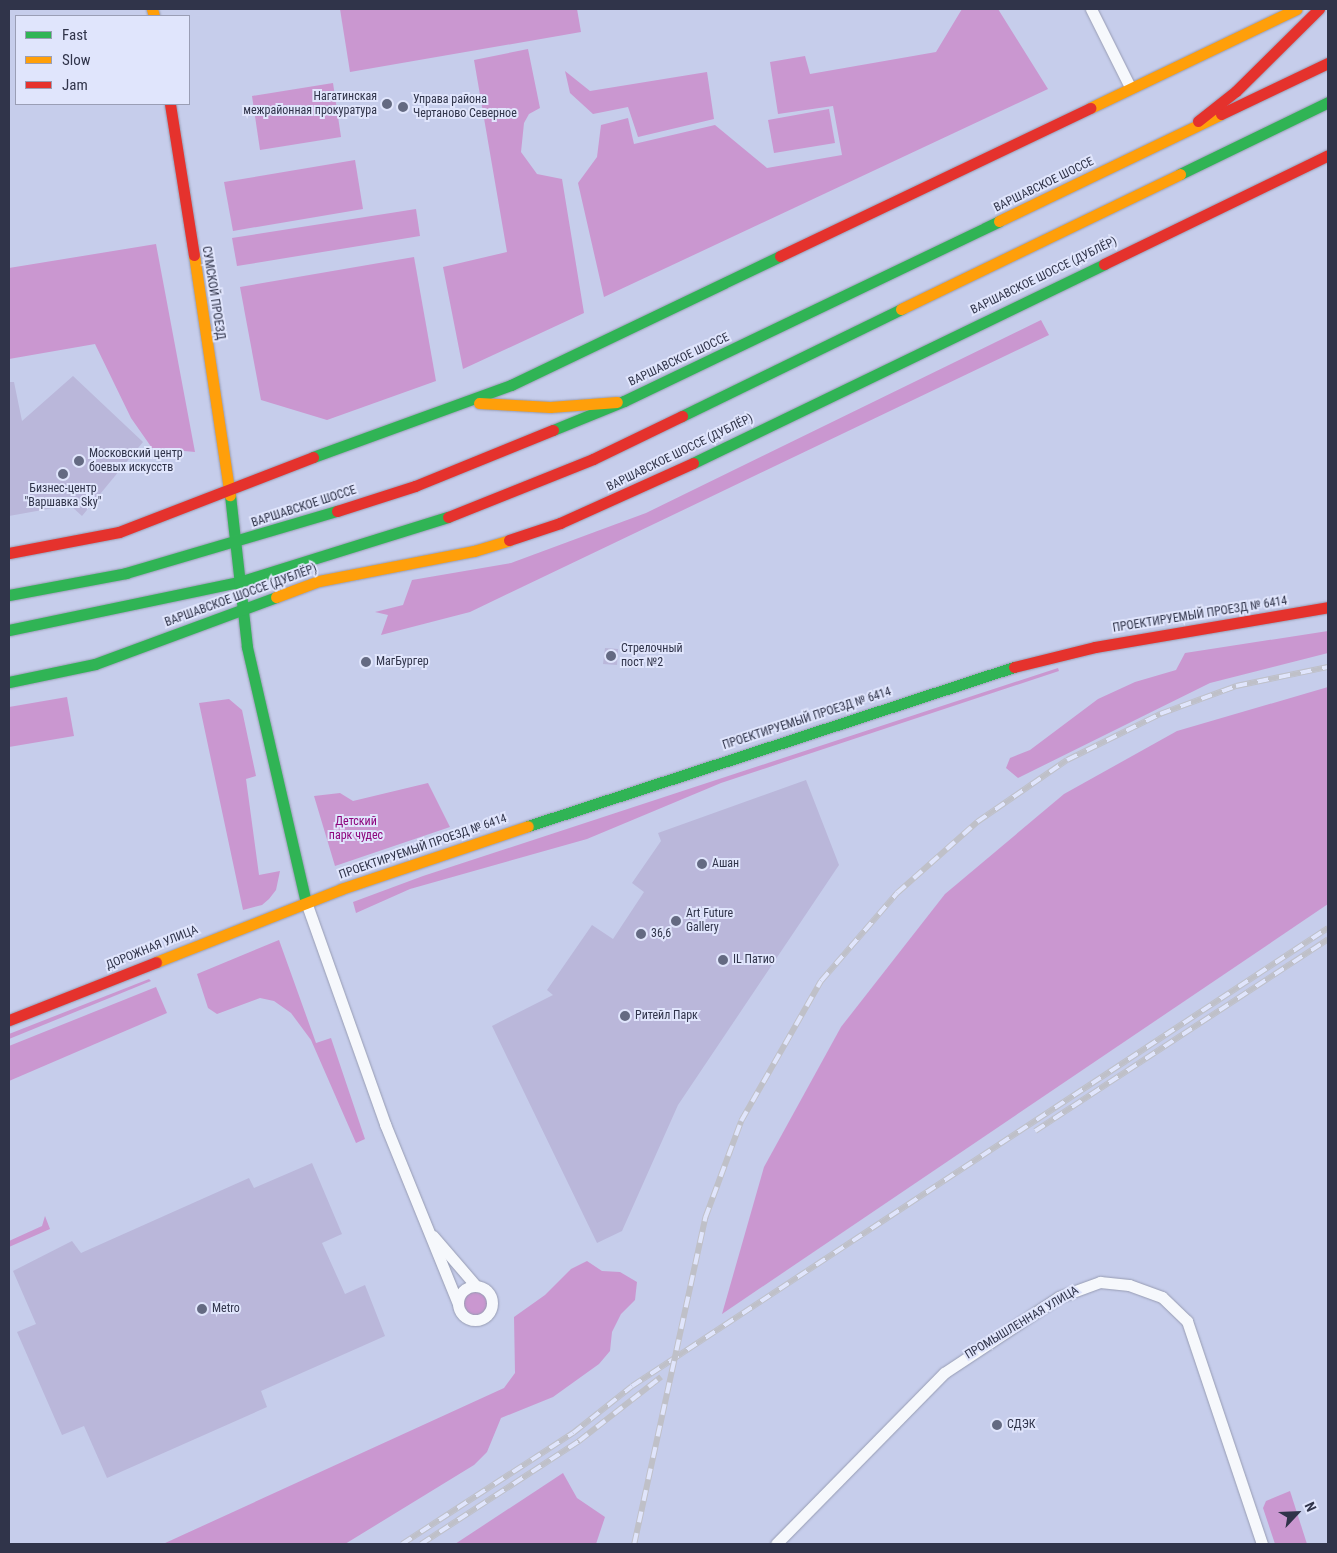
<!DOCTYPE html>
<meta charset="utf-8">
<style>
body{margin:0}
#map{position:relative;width:1337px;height:1553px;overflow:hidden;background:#c6cdeb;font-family:"Roboto Condensed",sans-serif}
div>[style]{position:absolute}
.green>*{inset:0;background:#ca97d0}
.round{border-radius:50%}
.building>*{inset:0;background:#bab7da}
.roads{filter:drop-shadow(0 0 1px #979cb3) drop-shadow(0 0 1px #979cb3)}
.street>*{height:11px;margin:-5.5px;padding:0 5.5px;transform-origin:5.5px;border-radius:5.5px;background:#f6f8fc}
.street>.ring{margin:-5.5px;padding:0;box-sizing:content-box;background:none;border:11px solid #f6f8fc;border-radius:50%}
.fast>*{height:11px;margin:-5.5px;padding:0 5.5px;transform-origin:5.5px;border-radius:5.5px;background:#30b455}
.slow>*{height:11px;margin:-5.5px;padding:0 5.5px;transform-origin:5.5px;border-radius:5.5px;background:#ff9f0a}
.jam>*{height:11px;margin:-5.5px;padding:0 5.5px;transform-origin:5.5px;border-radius:5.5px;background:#e5322d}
.rail>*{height:5.5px;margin-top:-2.75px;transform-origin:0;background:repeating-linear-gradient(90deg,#e0e5fc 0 11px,#bfc0c8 0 22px);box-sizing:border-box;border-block:1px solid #bfc0c8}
.dots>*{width:14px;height:14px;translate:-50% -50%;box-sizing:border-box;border:2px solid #e0e5fc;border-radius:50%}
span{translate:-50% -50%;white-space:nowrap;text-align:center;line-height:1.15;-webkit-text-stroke:4px #e0e5fc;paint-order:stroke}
.poi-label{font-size:12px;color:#30344a}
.right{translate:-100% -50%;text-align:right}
.left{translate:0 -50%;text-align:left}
.street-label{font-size:12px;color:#30344a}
.park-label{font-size:12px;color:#8e057d}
.frame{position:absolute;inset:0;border:10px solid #30344a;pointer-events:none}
.legend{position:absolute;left:15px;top:15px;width:175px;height:90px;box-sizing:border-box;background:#e0e5fc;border:1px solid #9a9eb5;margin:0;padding:6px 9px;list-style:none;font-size:15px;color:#30344a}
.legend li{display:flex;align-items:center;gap:10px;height:25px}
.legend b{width:25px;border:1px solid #9a9eb5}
.north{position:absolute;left:1272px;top:1488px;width:50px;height:50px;-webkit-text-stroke:4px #e0e5fc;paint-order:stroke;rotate:65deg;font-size:14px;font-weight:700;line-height:20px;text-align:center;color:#30344a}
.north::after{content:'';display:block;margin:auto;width:18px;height:22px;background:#30344a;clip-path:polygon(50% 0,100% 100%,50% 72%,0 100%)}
</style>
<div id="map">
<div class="green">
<div style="clip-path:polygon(340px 9px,577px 9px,581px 32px,350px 72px)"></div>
<div style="clip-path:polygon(962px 9px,998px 9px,1048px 89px,604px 297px,578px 183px,597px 157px,601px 125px,628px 118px,634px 144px,715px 125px,767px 168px,842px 155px,833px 106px,778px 114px,770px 62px,805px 56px,810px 74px,936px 52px)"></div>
<div style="clip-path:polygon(528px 49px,540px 108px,529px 114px,524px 123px,521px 152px,537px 174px,562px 179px,584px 313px,463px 369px,443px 267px,507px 252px,474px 60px)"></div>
<div style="clip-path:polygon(565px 71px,590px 91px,707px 72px,714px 119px,638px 137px,628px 107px,593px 114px,570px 93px)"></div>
<div style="clip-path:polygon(333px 83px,341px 137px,260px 150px,252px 96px)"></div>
<div style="clip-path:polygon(829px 109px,835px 143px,774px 153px,768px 120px)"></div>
<div style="clip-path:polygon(355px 160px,363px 209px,233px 231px,224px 182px)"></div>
<div style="clip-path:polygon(416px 209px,420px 236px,237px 266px,232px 238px)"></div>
<div style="clip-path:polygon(156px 244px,195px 452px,152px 448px,131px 418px,95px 344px,9px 359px,9px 268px)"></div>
<div style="clip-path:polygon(414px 257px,436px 381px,327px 420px,261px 400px,240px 287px)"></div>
<div style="clip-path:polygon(1041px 320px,1049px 335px,470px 612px,381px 635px,388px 615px,375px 612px,403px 605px,412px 580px,511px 563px,646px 513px)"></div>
<div style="clip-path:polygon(1328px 631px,1328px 653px,1210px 683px,1018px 778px,1006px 768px,1010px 758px,1030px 750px,1098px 699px,1135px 682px,1176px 670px,1185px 653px)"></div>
<div style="clip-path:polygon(1058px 668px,1059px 671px,721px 783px,587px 839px,410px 889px,356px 913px,353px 902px,423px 876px)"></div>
<div style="clip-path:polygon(1328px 687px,1328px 904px,722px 1314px,764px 1167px,841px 1027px,945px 894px,1064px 794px,1177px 731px)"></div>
<div style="clip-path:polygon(67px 697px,74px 736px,9px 747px,9px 707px)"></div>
<div style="clip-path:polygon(229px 699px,242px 710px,256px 776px,246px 779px,259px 875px,280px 871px,276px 890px,269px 899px,262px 905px,243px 910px,199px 703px)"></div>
<div style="clip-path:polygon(428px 783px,450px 827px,335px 866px,314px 796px,340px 793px,353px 801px)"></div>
<div style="clip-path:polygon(279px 940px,316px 1043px,331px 1038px,365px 1139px,356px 1143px,311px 1040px,291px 1013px,274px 1001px,260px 998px,217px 1014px,208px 1008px,197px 974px)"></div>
<div style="clip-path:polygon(149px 979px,151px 981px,9px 1039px,9px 1034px)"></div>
<div style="clip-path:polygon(156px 987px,167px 1013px,9px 1081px,9px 1046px)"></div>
<div style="clip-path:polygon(45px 1216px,50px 1229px,9px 1247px,9px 1241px,42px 1226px)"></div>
<div style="clip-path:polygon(587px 1261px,602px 1271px,620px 1272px,637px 1282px,635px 1300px,621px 1314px,612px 1332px,610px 1351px,599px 1364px,553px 1397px,501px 1418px,487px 1452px,474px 1465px,345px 1544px,163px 1544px,504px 1388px,515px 1373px,514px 1317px,545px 1295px,571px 1269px)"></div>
<div class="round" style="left:463px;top:1292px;width:24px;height:24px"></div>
<div style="clip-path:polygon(563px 1473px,577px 1498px,605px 1517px,596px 1544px,455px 1544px)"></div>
<div style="clip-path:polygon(1290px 1491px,1307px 1544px,1275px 1544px,1263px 1508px,1266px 1501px)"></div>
</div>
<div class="building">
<div style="clip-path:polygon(73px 376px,143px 442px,82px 516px,70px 505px,9px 516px,9px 382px,14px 382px,22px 421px)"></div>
<div style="clip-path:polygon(605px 648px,618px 649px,617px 665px,603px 664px)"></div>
<div style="clip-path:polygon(806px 780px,839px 865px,678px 1105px,622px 1231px,597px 1243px,492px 1026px,553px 995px,547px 990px,592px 925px,613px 939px,644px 892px,632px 883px,661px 841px,658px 833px)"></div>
<div style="clip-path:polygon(312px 1163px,342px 1234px,322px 1243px,345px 1294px,365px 1285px,385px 1336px,261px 1391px,267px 1407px,107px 1478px,84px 1426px,62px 1435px,17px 1332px,36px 1324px,13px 1271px,72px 1241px,81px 1253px,249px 1178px,254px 1188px)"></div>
</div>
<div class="roads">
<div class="street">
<div style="left:1091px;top:9px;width:87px;rotate:63.4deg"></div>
<div style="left:306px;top:902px;width:236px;rotate:70.4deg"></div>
<div style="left:385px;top:1124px;width:194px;rotate:67.9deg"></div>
<div style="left:433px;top:1236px;width:66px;rotate:49.3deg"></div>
<div class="ring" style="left:458px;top:1286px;width:23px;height:23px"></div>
<div style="left:776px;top:1544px;width:240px;rotate:-45.5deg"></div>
<div style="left:944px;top:1373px;width:138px;rotate:-33.5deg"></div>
<div style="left:1059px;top:1297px;width:44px;rotate:-20.1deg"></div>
<div style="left:1100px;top:1282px;width:29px;rotate:6deg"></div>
<div style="left:1129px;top:1285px;width:35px;rotate:20deg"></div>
<div style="left:1162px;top:1297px;width:35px;rotate:44deg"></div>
<div style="left:1187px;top:1321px;width:235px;rotate:71.4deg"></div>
</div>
<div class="fast">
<div style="left:1180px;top:174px;width:165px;rotate:-25.9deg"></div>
<div style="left:682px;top:416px;width:244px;rotate:-26deg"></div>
<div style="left:553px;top:430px;width:77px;rotate:-22.2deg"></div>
<div style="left:624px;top:401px;width:416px;rotate:-25.6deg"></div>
<div style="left:313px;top:457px;width:211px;rotate:-20deg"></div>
<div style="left:511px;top:385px;width:298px;rotate:-25.6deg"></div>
<div style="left:693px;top:463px;width:457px;rotate:-25.8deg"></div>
<div style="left:230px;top:495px;width:153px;rotate:83.6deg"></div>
<div style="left:247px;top:647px;width:262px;rotate:77deg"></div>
<div style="left:9px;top:595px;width:119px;rotate:-10.6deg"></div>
<div style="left:126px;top:573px;width:220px;rotate:-16.4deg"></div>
<div style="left:9px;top:630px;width:235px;rotate:-11.8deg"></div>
<div style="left:239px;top:582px;width:219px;rotate:-17.3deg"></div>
<div style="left:9px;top:682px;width:88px;rotate:-11.8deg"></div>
<div style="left:95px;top:664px;width:193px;rotate:-20.3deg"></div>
<div style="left:528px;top:826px;width:511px;rotate:-18.12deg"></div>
</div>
<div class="slow">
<div style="left:152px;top:9px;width:7px;rotate:74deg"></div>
<div style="left:1090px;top:108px;width:229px;rotate:-25.6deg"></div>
<div style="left:999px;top:221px;width:246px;rotate:-25.7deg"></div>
<div style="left:194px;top:255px;width:243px;rotate:81.5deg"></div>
<div style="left:901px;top:309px;width:310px;rotate:-25.8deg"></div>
<div style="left:479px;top:403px;width:71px;rotate:3.2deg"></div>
<div style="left:550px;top:407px;width:67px;rotate:-4.3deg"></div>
<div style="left:276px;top:597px;width:46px;rotate:-20.4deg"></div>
<div style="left:319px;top:581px;width:158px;rotate:-11deg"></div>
<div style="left:474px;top:551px;width:37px;rotate:-17deg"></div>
<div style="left:156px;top:962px;width:199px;rotate:-21.5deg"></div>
<div style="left:341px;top:889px;width:197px;rotate:-18.6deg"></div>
</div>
<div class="jam">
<div style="left:170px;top:104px;width:153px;rotate:81deg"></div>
<div style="left:1221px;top:114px;width:119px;rotate:-25.5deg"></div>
<div style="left:1198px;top:121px;width:48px;rotate:-38.3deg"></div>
<div style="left:1236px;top:91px;width:117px;rotate:-44.7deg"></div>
<div style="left:780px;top:256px;width:344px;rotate:-25.5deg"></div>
<div style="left:1104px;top:264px;width:249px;rotate:-25.9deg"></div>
<div style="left:337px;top:511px;width:82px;rotate:-17.8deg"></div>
<div style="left:415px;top:486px;width:149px;rotate:-22.1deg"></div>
<div style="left:448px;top:517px;width:156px;rotate:-21.8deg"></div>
<div style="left:593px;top:459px;width:99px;rotate:-25.8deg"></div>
<div style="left:509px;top:540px;width:54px;rotate:-18.4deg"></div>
<div style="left:560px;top:523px;width:146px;rotate:-24.3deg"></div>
<div style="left:9px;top:553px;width:112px;rotate:-10.8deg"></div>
<div style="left:119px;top:532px;width:208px;rotate:-21.1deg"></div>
<div style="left:1014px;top:667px;width:83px;rotate:-13.9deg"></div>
<div style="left:1095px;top:647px;width:236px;rotate:-9.7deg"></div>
<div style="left:9px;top:1020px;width:158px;rotate:-21.5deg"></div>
</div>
</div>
<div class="rail">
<div style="left:1035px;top:1131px;width:350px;rotate:-33.2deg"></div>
<div style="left:402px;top:1544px;width:204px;rotate:-33deg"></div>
<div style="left:573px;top:1433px;width:75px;rotate:-38.5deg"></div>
<div style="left:632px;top:1386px;width:833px;rotate:-33.35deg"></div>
<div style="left:421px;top:1544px;width:189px;rotate:-33.1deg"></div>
<div style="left:579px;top:1441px;width:104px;rotate:-38deg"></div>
<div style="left:634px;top:1544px;width:334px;rotate:-77.7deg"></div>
<div style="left:705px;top:1218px;width:103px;rotate:-69.6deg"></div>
<div style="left:741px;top:1121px;width:161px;rotate:-60.3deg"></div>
<div style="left:821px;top:981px;width:116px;rotate:-49.2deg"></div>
<div style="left:897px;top:893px;width:107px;rotate:-41.6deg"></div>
<div style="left:977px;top:822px;width:109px;rotate:-34.6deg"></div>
<div style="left:1067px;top:760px;width:104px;rotate:-26.3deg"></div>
<div style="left:1160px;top:714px;width:81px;rotate:-20.2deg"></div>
<div style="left:1236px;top:686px;width:94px;rotate:-11.7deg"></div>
</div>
<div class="dots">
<div style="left:387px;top:104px;background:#646a82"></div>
<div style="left:403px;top:107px;background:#646a82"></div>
<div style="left:79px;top:461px;background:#646a82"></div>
<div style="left:63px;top:474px;background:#646a82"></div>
<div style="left:611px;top:656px;background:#646a82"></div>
<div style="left:366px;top:662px;background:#646a82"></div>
<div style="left:702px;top:864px;background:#646a82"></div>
<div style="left:676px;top:921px;background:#646a82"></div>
<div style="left:641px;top:934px;background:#646a82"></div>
<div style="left:723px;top:960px;background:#646a82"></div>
<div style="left:625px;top:1016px;background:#646a82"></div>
<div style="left:202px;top:1309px;background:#646a82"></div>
<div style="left:997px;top:1425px;background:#646a82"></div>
</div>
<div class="poi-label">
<span class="right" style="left:377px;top:104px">Нагатинская<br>межрайонная прокуратура</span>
<span class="left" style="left:413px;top:107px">Управа района<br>Чертаново Северное</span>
<span class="left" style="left:89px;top:461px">Московский центр<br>боевых искусств</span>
<span style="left:63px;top:496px">Бизнес-центр<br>"Варшавка Sky"</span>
<span class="left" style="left:621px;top:656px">Стрелочный<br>пост №2</span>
<span class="left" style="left:376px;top:662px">МагБургер</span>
<span class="left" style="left:712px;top:864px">Ашан</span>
<span class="left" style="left:686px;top:921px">Art Future<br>Gallery</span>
<span class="left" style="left:651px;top:934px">36,6</span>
<span class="left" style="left:733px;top:960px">IL Патио</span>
<span class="left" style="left:635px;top:1016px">Ритейл Парк</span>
<span class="left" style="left:212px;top:1309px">Metro</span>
<span class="left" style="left:1007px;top:1425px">СДЭК</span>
</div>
<div class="street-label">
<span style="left:1044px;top:185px;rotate:-26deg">ВАРШАВСКОЕ ШОССЕ</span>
<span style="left:1044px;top:276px;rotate:-26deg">ВАРШАВСКОЕ ШОССЕ (ДУБЛЁР)</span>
<span style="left:213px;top:293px;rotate:81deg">СУМСКОЙ ПРОЕЗД</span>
<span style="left:679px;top:360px;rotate:-25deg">ВАРШАВСКОЕ ШОССЕ</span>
<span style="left:680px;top:453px;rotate:-26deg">ВАРШАВСКОЕ ШОССЕ (ДУБЛЁР)</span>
<span style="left:304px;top:507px;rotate:-18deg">ВАРШАВСКОЕ ШОССЕ</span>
<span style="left:241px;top:596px;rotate:-20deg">ВАРШАВСКОЕ ШОССЕ (ДУБЛЁР)</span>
<span style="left:1200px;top:615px;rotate:-9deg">ПРОЕКТИРУЕМЫЙ ПРОЕЗД № 6414</span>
<span style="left:807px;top:719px;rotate:-18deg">ПРОЕКТИРУЕМЫЙ ПРОЕЗД № 6414</span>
<span style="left:423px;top:847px;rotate:-19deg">ПРОЕКТИРУЕМЫЙ ПРОЕЗД № 6414</span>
<span style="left:152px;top:948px;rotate:-22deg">ДОРОЖНАЯ УЛИЦА</span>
<span style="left:1022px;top:1323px;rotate:-31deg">ПРОМЫШЛЕННАЯ УЛИЦА</span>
</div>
<div class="park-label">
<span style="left:356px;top:829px">Детский<br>парк чудес</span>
</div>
<div class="frame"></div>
<ul class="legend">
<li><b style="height:6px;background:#30b455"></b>Fast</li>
<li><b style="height:6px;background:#ff9f0a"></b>Slow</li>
<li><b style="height:6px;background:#e5322d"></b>Jam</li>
</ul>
<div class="north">N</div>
</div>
